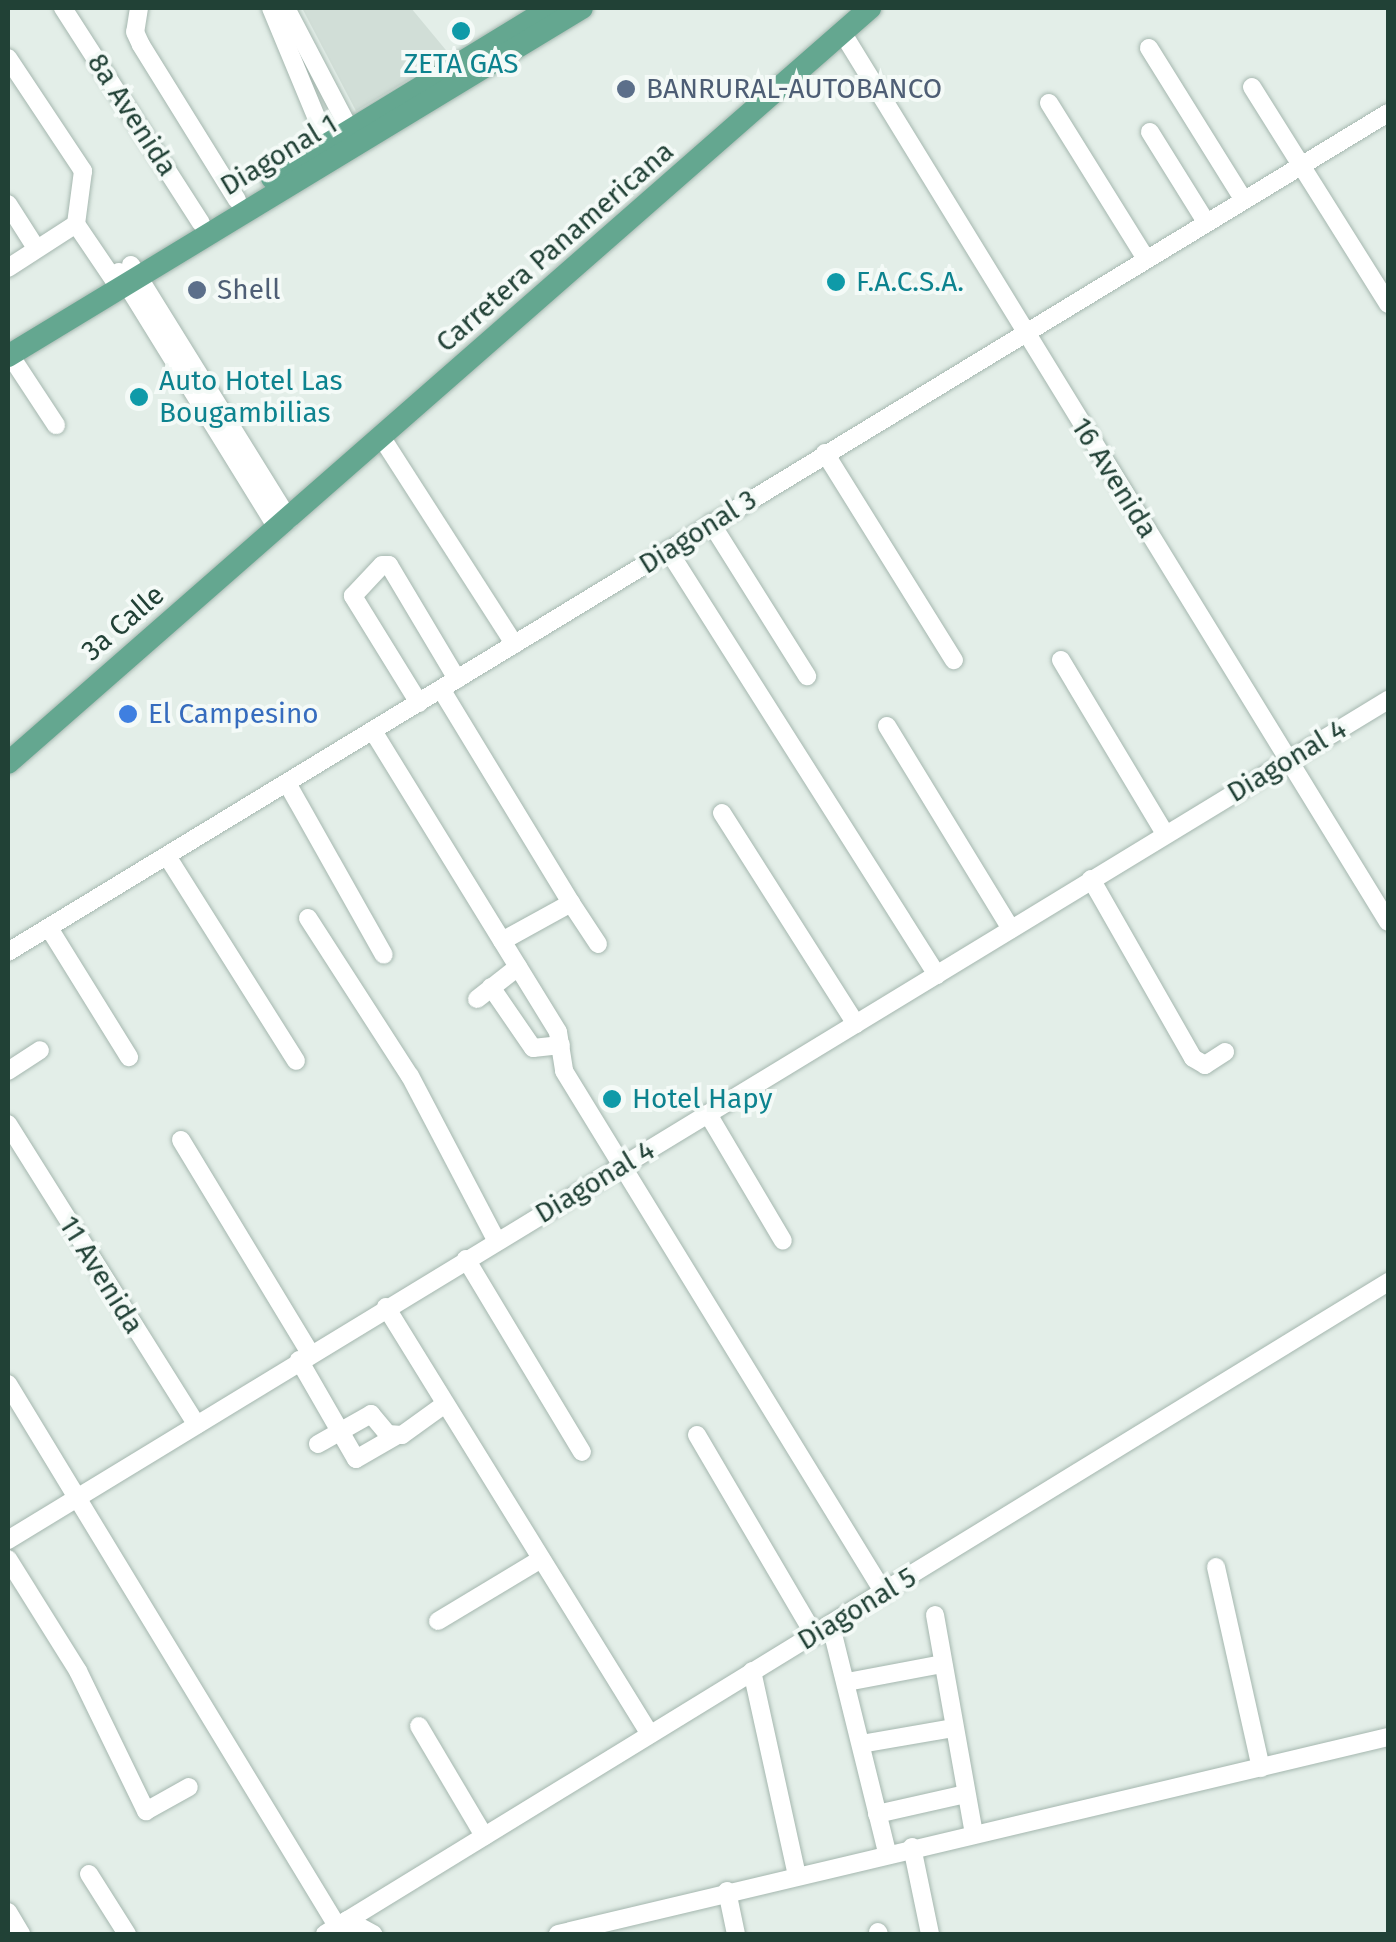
<!DOCTYPE html>
<style>
body{margin:0}
#map{position:relative;width:1396px;height:1942px;overflow:hidden;background:#e3eee8;font-family:"Fira Sans",sans-serif}
div>[style]{position:absolute}
.built>*{inset:0;background:#d1ded7}
.roads{filter:drop-shadow(0 0 2px #a5b7af) drop-shadow(0 0 2px #a5b7af)}
.minor>*{height:18px;margin:-9px;padding:0 9px;transform-origin:9px;border-radius:9px;background:#fff}
.major>*{height:22px;margin:-11px;padding:0 11px;transform-origin:11px;border-radius:11px;background:#64a790}
.dots>*{width:28px;height:28px;translate:-50% -50%;box-sizing:border-box;border:5px solid #f4faf7;border-radius:50%}
span{translate:-50% -50%;white-space:nowrap;text-align:center;line-height:1.15;-webkit-text-stroke:8px #f4faf7;paint-order:stroke}
.culture-label{font-size:28px;color:#0d838f}
.left{translate:0 -50%;text-align:left}
.service-label{font-size:28px;color:#4e5e75}
.street-label{font-size:28px;color:#214136}
.shop-label{font-size:28px;color:#366cbe}
.frame{position:absolute;inset:0;border:10px solid #214136;pointer-events:none}
</style>
<div id="map">
<div class="built">
<div style="clip-path:polygon(302px 8px,411px 8px,450px 55px,356px 111px)"></div>
</div>
<div class="roads">
<div class="minor">
<div style="left:63px;top:8px;width:255px;rotate:57.3deg"></div>
<div style="left:139px;top:8px;width:24px;rotate:99deg"></div>
<div style="left:135px;top:32px;width:14px;rotate:65deg"></div>
<div style="left:141px;top:45px;width:182px;rotate:58.2deg"></div>
<div style="left:271px;top:8px;width:159px;rotate:67.5deg"></div>
<div style="left:286px;top:8px;width:149px;rotate:62.4deg"></div>
<div style="left:842px;top:32px;width:1044px;rotate:58.47deg"></div>
<div style="left:1149px;top:48px;width:178px;rotate:58.1deg"></div>
<div style="left:8px;top:58px;width:136px;rotate:56.4deg"></div>
<div style="left:83px;top:171px;width:53px;rotate:97.5deg"></div>
<div style="left:1252px;top:87px;width:256px;rotate:57.9deg"></div>
<div style="left:1049px;top:103px;width:184px;rotate:58.1deg"></div>
<div style="left:1150px;top:132px;width:106px;rotate:58.1deg"></div>
<div style="left:8px;top:204px;width:52px;rotate:57.5deg"></div>
<div style="left:76px;top:224px;width:75px;rotate:55.9deg"></div>
<div style="left:131px;top:265px;width:300px;rotate:58.2deg"></div>
<div style="left:8px;top:268px;width:81px;rotate:-32.9deg"></div>
<div style="left:119px;top:272px;width:302px;rotate:58.3deg"></div>
<div style="left:10px;top:355px;width:84px;rotate:56.7deg"></div>
<div style="left:382px;top:438px;width:245px;rotate:57.3deg"></div>
<div style="left:825px;top:453px;width:244px;rotate:58.1deg"></div>
<div style="left:711px;top:523px;width:181px;rotate:57.9deg"></div>
<div style="left:668px;top:550px;width:503px;rotate:57.67deg"></div>
<div style="left:1061px;top:660px;width:203px;rotate:59.1deg"></div>
<div style="left:441px;top:689px;width:250px;rotate:58.7deg"></div>
<div style="left:419px;top:703px;width:126px;rotate:-121.7deg"></div>
<div style="left:353px;top:596px;width:42px;rotate:-46.9deg"></div>
<div style="left:382px;top:565px;width:7px"></div>
<div style="left:389px;top:565px;width:133px;rotate:59.2deg"></div>
<div style="left:887px;top:726px;width:238px;rotate:58.6deg"></div>
<div style="left:373px;top:731px;width:353px;rotate:58.4deg"></div>
<div style="left:558px;top:1032px;width:39px;rotate:81deg"></div>
<div style="left:564px;top:1071px;width:612px;rotate:58.49deg"></div>
<div style="left:287px;top:783px;width:197px;rotate:60.6deg"></div>
<div style="left:722px;top:813px;width:250px;rotate:57.6deg"></div>
<div style="left:167px;top:856px;width:242px;rotate:57.8deg"></div>
<div style="left:1091px;top:879px;width:206px;rotate:60.3deg"></div>
<div style="left:1193px;top:1058px;width:14px;rotate:30deg"></div>
<div style="left:1205px;top:1065px;width:24px;rotate:-33deg"></div>
<div style="left:308px;top:918px;width:188px;rotate:57.2deg"></div>
<div style="left:410px;top:1076px;width:187px;rotate:62.3deg"></div>
<div style="left:49px;top:928px;width:152px;rotate:58.2deg"></div>
<div style="left:502px;top:941px;width:79px;rotate:-28.8deg"></div>
<div style="left:571px;top:903px;width:49px;rotate:56.6deg"></div>
<div style="left:8px;top:952px;width:1615px;rotate:-31.3deg"></div>
<div style="left:491px;top:987px;width:74px;rotate:55.5deg"></div>
<div style="left:533px;top:1048px;width:28px;rotate:-6deg"></div>
<div style="left:477px;top:999px;width:52px;rotate:-38deg"></div>
<div style="left:8px;top:1071px;width:38px;rotate:-33deg"></div>
<div style="left:708px;top:1114px;width:147px;rotate:59.4deg"></div>
<div style="left:8px;top:1124px;width:355px;rotate:57.9deg"></div>
<div style="left:181px;top:1140px;width:249px;rotate:58.8deg"></div>
<div style="left:466px;top:1259px;width:225px;rotate:59deg"></div>
<div style="left:386px;top:1307px;width:499px;rotate:58.3deg"></div>
<div style="left:299px;top:1360px;width:114px;rotate:60.1deg"></div>
<div style="left:356px;top:1459px;width:46px;rotate:-29.9deg"></div>
<div style="left:8px;top:1384px;width:643px;rotate:58.73deg"></div>
<div style="left:697px;top:1435px;width:233px;rotate:59.6deg"></div>
<div style="left:318px;top:1444px;width:61px;rotate:-29.5deg"></div>
<div style="left:371px;top:1414px;width:26px;rotate:50deg"></div>
<div style="left:388px;top:1434px;width:14px;rotate:4deg"></div>
<div style="left:402px;top:1435px;width:53px;rotate:-35.8deg"></div>
<div style="left:8px;top:1540px;width:1616px;rotate:-31.33deg"></div>
<div style="left:8px;top:1559px;width:132px;rotate:58deg"></div>
<div style="left:78px;top:1671px;width:156px;rotate:64.1deg"></div>
<div style="left:146px;top:1811px;width:49px;rotate:-29.2deg"></div>
<div style="left:1216px;top:1567px;width:206px;rotate:77.4deg"></div>
<div style="left:935px;top:1615px;width:221px;rotate:79.9deg"></div>
<div style="left:438px;top:1621px;width:120px;rotate:-31deg"></div>
<div style="left:831px;top:1626px;width:233px;rotate:76.1deg"></div>
<div style="left:752px;top:1671px;width:209px;rotate:77.6deg"></div>
<div style="left:847px;top:1682px;width:97px;rotate:-10.7deg"></div>
<div style="left:419px;top:1726px;width:128px;rotate:59.4deg"></div>
<div style="left:861px;top:1744px;width:93px;rotate:-9.9deg"></div>
<div style="left:877px;top:1814px;width:91px;rotate:-12.7deg"></div>
<div style="left:912px;top:1847px;width:89px;rotate:78.3deg"></div>
<div style="left:89px;top:1874px;width:71px;rotate:57.7deg"></div>
<div style="left:727px;top:1891px;width:44px;rotate:78.2deg"></div>
<div style="left:8px;top:1912px;width:26px;rotate:59deg"></div>
<div style="left:347px;top:1920px;width:30px;rotate:28deg"></div>
<div style="left:878px;top:1932px;width:2px;rotate:63deg"></div>
<div style="left:325px;top:1934px;width:1247px;rotate:-31.52deg"></div>
<div style="left:558px;top:1934px;width:853px;rotate:-13.35deg"></div>
</div>
<div class="major">
<div style="left:272px;top:178px;width:327px;rotate:-31.4deg"></div>
<div style="left:8px;top:356px;width:671px;rotate:-31.23deg"></div>
<div style="left:8px;top:763px;width:1146px;rotate:-41.21deg"></div>
</div>
</div>
<div class="dots">
<div style="left:461px;top:31px;background:#0f9aa8"></div>
<div style="left:626px;top:89px;background:#5c6f8a"></div>
<div style="left:836px;top:282px;background:#0f9aa8"></div>
<div style="left:197px;top:290px;background:#5c6f8a"></div>
<div style="left:139px;top:397px;background:#0f9aa8"></div>
<div style="left:128px;top:714px;background:#3f7fe0"></div>
<div style="left:612px;top:1099px;background:#0f9aa8"></div>
</div>
<div class="culture-label">
<span style="left:461px;top:64px">ZETA GAS</span>
<span class="left" style="left:856px;top:282px">F.A.C.S.A.</span>
<span class="left" style="left:159px;top:397px">Auto Hotel Las<br>Bougambilias</span>
<span class="left" style="left:632px;top:1099px">Hotel Hapy</span>
</div>
<div class="service-label">
<span class="left" style="left:646px;top:89px">BANRURAL-AUTOBANCO</span>
<span class="left" style="left:217px;top:290px">Shell</span>
</div>
<div class="street-label">
<span style="left:132px;top:115px;rotate:57deg">8a Avenida</span>
<span style="left:279px;top:155px;rotate:-31deg">Diagonal 1</span>
<span style="left:555px;top:247px;rotate:-41deg">Carretera Panamericana</span>
<span style="left:1114px;top:478px;rotate:58deg">16 Avenida</span>
<span style="left:698px;top:532px;rotate:-32deg">Diagonal 3</span>
<span style="left:123px;top:623px;rotate:-41deg">3a Calle</span>
<span style="left:1287px;top:761px;rotate:-31deg">Diagonal 4</span>
<span style="left:595px;top:1182px;rotate:-31deg">Diagonal 4</span>
<span style="left:101px;top:1275px;rotate:58deg">11 Avenida</span>
<span style="left:857px;top:1609px;rotate:-31deg">Diagonal 5</span>
</div>
<div class="shop-label">
<span class="left" style="left:148px;top:714px">El Campesino</span>
</div>
<div class="frame"></div>
</div>
